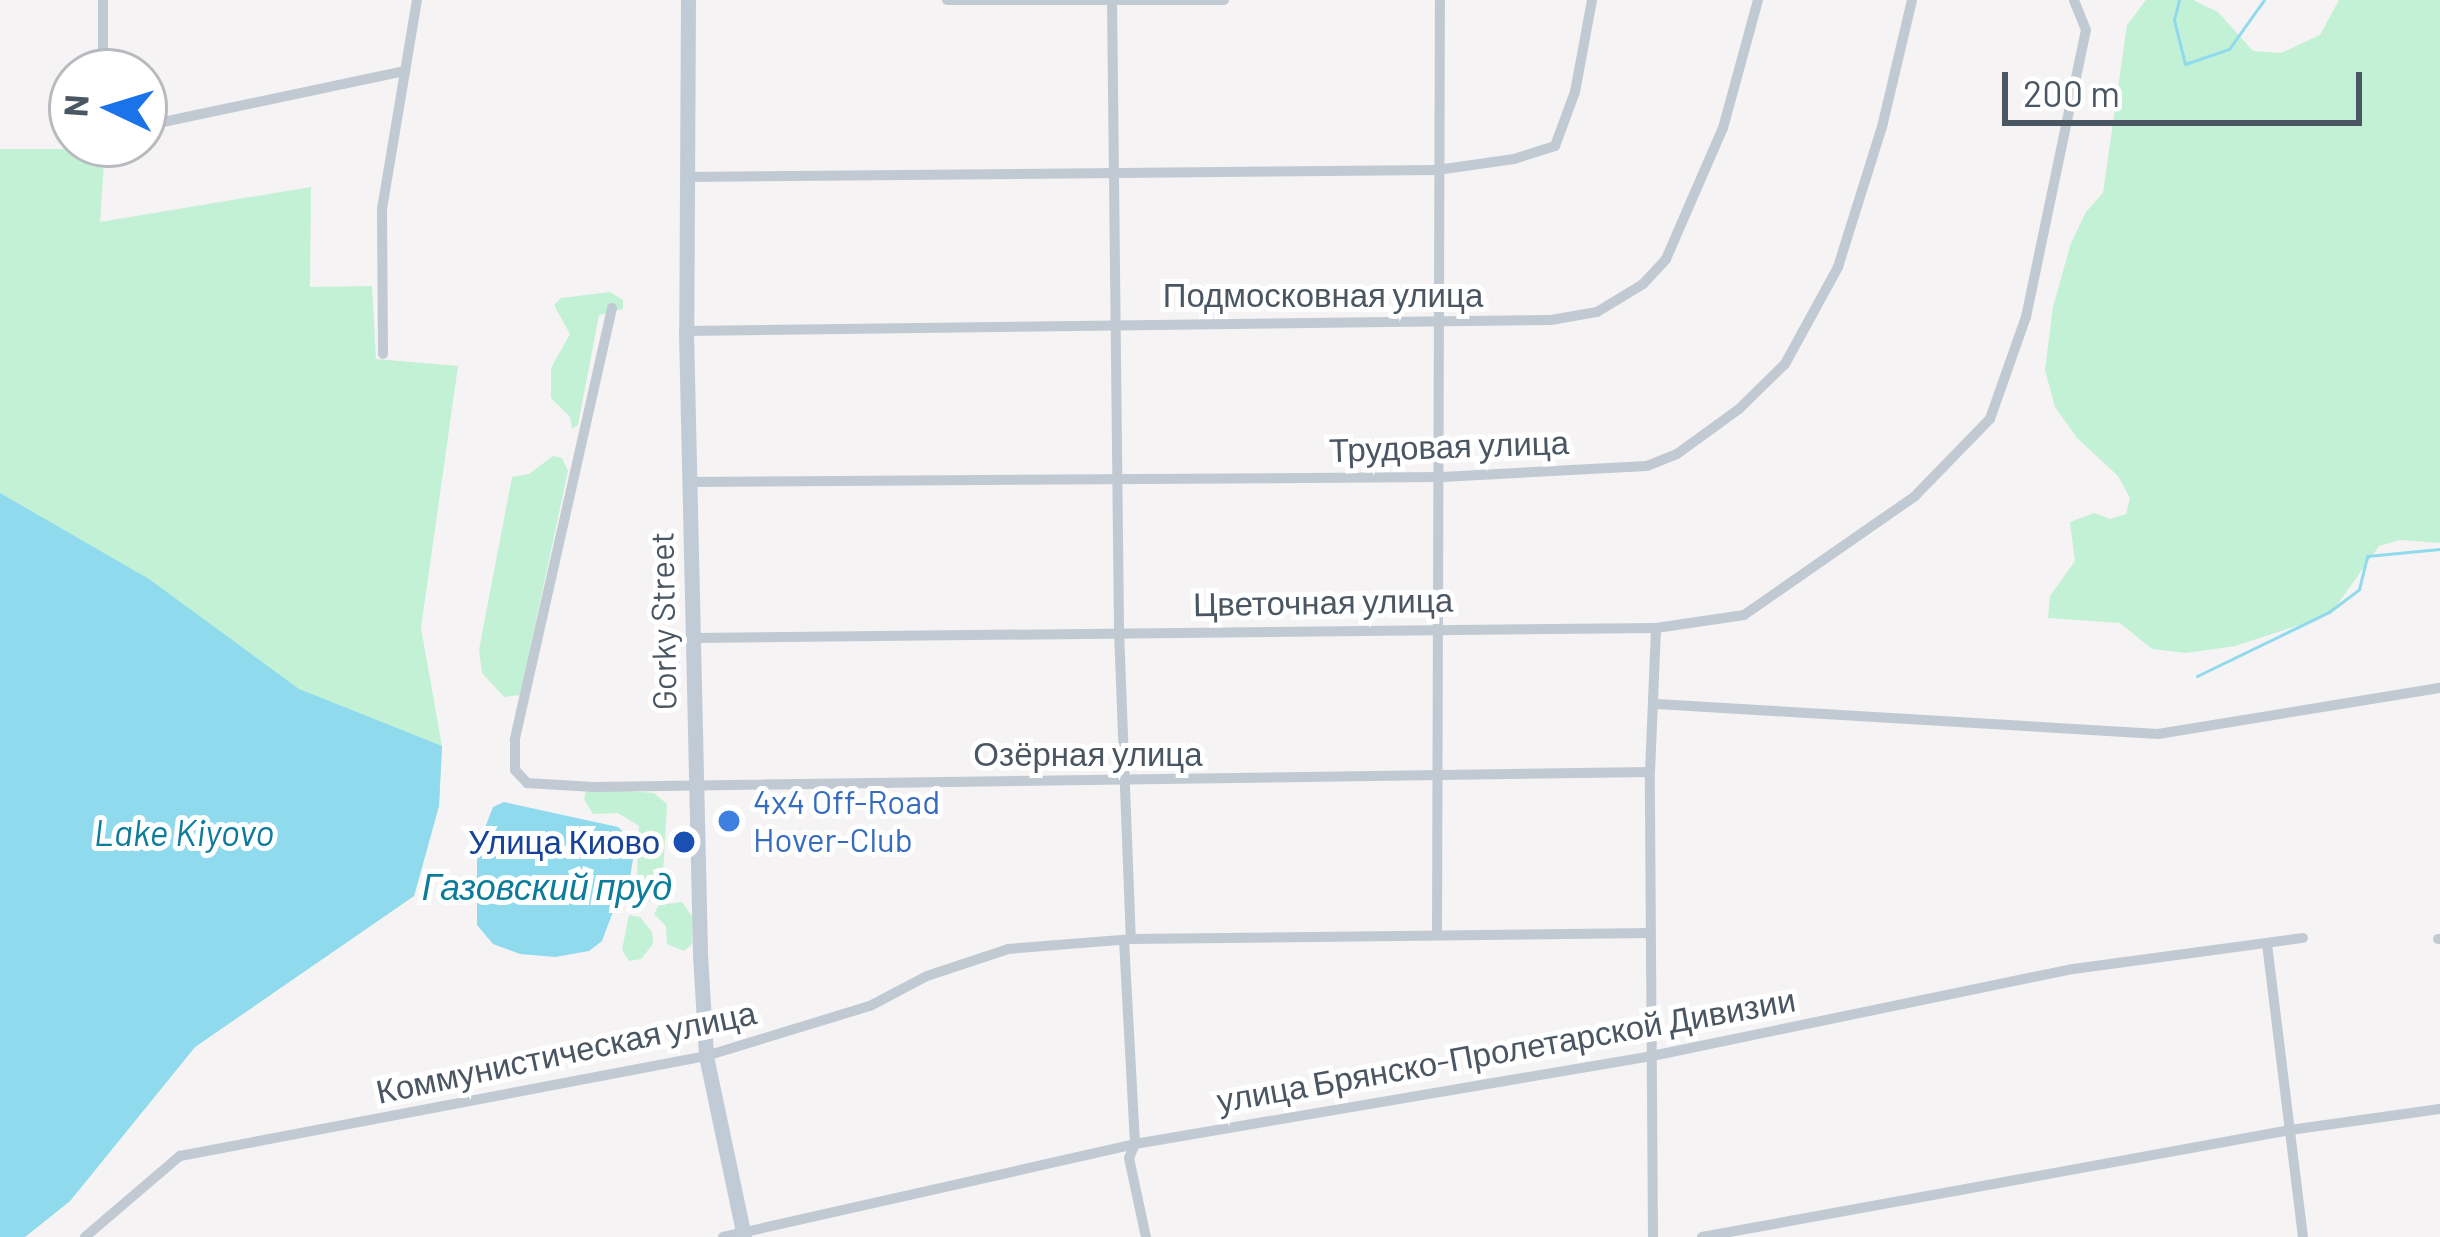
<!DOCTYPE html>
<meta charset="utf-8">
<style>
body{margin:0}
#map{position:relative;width:2440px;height:1237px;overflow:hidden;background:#f5f3f3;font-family:Barlow,sans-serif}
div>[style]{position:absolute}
.green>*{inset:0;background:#c3f1d5}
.water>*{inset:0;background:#90daee}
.stream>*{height:3px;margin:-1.5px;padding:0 1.5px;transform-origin:1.5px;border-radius:1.5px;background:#90daee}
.street>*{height:10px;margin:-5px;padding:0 5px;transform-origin:5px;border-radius:5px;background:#c1cad2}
.secondary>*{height:15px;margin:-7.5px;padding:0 7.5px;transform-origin:7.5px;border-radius:7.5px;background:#c1cbd6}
.dots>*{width:33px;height:33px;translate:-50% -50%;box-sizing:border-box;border:6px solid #fff;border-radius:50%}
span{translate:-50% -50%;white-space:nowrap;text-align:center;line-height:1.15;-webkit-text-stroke:10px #fff;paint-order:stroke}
.street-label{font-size:33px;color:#4a5661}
.shop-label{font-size:33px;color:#366cbe}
.left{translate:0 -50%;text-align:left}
.transit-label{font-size:33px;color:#164399}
.right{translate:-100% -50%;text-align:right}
.water-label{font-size:36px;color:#0c7c9b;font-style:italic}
.north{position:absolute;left:48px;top:48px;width:120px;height:120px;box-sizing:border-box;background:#fff;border:3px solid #b7bbc0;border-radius:50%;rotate:274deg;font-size:33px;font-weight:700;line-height:48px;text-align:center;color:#4a5661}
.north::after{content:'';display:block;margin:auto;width:42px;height:54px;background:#1a73e8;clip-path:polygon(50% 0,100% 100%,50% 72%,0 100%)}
.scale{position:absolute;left:2002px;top:72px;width:360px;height:54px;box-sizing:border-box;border:6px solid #4a5661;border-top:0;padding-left:15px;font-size:36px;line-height:42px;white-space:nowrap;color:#4a5661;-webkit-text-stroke:9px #fff;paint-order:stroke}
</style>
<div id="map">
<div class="green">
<div style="clip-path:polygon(2146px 0,2193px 0,2218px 12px,2253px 51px,2281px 53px,2320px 35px,2339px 0,2440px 0,2440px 543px,2400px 540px,2379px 546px,2335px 608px,2315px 620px,2235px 646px,2186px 653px,2152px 649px,2120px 623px,2048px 618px,2050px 596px,2075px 561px,2070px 522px,2094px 513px,2110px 519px,2126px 514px,2130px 498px,2118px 476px,2077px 438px,2055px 407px,2045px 370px,2053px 307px,2071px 243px,2086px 212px,2103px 193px,2127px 25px)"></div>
<div style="clip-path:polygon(0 149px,105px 149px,100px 222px,311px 187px,310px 287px,372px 286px,376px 359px,458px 366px,421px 628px,442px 746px,439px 806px,414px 896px,195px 1047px,70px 1201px,25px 1237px,0 1237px)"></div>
<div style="clip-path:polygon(610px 292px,623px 300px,623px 309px,599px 315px,578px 425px,572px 429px,570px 417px,551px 398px,551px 368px,570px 334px,554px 305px,561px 298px)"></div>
<div style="clip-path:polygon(553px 456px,562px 458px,568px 471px,520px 695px,504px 697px,482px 673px,479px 650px,512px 477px,529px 474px)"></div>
<div style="clip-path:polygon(611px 790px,654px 793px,667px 804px,663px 873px,658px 892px,645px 905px,636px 898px,639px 826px,618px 813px,593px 814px,584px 799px,586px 791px)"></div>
<div style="clip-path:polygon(682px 902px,693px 918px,692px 944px,684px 951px,667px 944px,666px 926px,654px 914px,659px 905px)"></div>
<div style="clip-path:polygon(629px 915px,640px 917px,652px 932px,653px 944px,641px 959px,629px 961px,622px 950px)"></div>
</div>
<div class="water">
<div style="clip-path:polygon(0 493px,149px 579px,299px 689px,442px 746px,439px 806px,414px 896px,195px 1047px,70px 1201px,25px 1237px,0 1237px)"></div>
<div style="clip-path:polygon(504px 802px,618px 827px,631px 839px,635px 847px,627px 896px,614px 909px,602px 941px,589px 951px,555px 957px,520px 954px,493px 944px,477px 925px,477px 848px,493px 807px)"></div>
</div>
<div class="stream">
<div style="left:2179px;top:0;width:21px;rotate:104deg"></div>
<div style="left:2174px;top:20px;width:45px;rotate:76deg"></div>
<div style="left:2185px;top:64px;width:46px;rotate:-18.8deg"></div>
<div style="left:2229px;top:49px;width:60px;rotate:-54.5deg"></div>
<div style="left:2197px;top:676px;width:147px;rotate:-25.9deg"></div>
<div style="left:2329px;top:612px;width:38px;rotate:-37deg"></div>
<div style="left:2359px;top:589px;width:34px;rotate:-76deg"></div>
<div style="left:2367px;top:556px;width:73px;rotate:-5.5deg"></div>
</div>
<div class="street">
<div style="left:103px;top:0;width:72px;rotate:90deg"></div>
<div style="left:947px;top:0;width:277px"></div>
<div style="left:1112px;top:0;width:631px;rotate:89.36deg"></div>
<div style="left:1119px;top:631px;width:308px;rotate:87.8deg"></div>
<div style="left:144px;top:126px;width:267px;rotate:-11.9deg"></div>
<div style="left:687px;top:177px;width:750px;rotate:-0.53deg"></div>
<div style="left:1437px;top:170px;width:78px;rotate:-8.1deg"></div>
<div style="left:1514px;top:159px;width:43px;rotate:-17.6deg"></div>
<div style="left:1555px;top:146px;width:58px;rotate:-69.7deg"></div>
<div style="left:1575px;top:92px;width:94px;rotate:-79.5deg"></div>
<div style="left:612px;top:308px;width:443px;rotate:102.7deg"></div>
<div style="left:515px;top:740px;width:30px;rotate:90deg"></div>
<div style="left:515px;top:770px;width:18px;rotate:47deg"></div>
<div style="left:527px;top:783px;width:67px;rotate:3.4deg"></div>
<div style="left:594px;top:787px;width:1056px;rotate:-0.81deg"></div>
<div style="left:686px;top:331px;width:865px;rotate:-0.73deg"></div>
<div style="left:1551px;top:320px;width:47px;rotate:-9.9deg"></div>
<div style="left:1597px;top:312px;width:54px;rotate:-31.3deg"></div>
<div style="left:1643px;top:284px;width:34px;rotate:-47deg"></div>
<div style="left:1666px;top:259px;width:143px;rotate:-66.5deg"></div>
<div style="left:1723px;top:128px;width:133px;rotate:-74.7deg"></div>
<div style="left:383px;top:354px;width:145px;rotate:-90.4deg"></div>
<div style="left:382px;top:209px;width:212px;rotate:-80.5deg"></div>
<div style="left:691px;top:482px;width:751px;rotate:-0.38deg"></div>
<div style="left:1442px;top:477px;width:205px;rotate:-3.1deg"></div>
<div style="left:1647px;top:466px;width:32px;rotate:-22deg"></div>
<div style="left:1677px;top:454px;width:77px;rotate:-36deg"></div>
<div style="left:1739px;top:409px;width:64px;rotate:-44.4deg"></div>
<div style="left:1785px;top:364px;width:111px;rotate:-61.3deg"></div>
<div style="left:1838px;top:267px;width:147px;rotate:-72.6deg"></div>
<div style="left:1882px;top:127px;width:130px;rotate:-76.7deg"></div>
<div style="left:694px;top:638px;width:962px;rotate:-0.6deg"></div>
<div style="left:1656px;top:628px;width:89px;rotate:-8.4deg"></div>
<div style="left:1744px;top:615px;width:208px;rotate:-34.8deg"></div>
<div style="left:1915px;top:496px;width:107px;rotate:-45.8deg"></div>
<div style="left:1990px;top:419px;width:108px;rotate:-70.6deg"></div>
<div style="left:2026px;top:317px;width:293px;rotate:-78.2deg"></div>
<div style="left:2086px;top:30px;width:32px;rotate:-112deg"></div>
<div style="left:1657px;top:704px;width:502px;rotate:3.43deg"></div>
<div style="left:2158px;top:734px;width:286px;rotate:-9.3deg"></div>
<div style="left:1437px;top:932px;width:932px;rotate:-89.82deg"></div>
<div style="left:2438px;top:939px;width:2px"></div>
<div style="left:1124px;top:940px;width:204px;rotate:86.9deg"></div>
<div style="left:1135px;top:1144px;width:15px;rotate:113deg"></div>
<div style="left:1129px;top:1158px;width:81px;rotate:77.9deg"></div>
<div style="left:2267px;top:944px;width:295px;rotate:83deg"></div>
<div style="left:85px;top:1237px;width:125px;rotate:-40.5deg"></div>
<div style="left:180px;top:1156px;width:535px;rotate:-10.76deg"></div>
<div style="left:706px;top:1056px;width:171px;rotate:-17deg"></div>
<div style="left:870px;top:1006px;width:64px;rotate:-27.8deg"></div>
<div style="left:927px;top:976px;width:85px;rotate:-18.4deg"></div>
<div style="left:1008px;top:949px;width:123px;rotate:-4.6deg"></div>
<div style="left:1131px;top:939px;width:519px;rotate:-0.66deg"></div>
<div style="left:723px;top:1237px;width:422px;rotate:-12.7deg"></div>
<div style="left:1135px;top:1144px;width:524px;rotate:-9.66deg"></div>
<div style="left:1652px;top:1056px;width:430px;rotate:-11.7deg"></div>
<div style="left:2073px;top:969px;width:232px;rotate:-7.7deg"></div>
<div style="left:1653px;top:1237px;width:465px;rotate:-90.4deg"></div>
<div style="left:1650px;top:772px;width:144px;rotate:-87.6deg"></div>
<div style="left:1702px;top:1237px;width:598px;rotate:-10.31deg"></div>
<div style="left:2290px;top:1130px;width:151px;rotate:-8deg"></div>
</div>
<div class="secondary">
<div style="left:688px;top:0;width:331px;rotate:90.3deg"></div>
<div style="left:686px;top:331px;width:623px;rotate:88.71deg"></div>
<div style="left:700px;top:954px;width:102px;rotate:86.6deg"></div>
<div style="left:706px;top:1056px;width:185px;rotate:78.1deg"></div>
</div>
<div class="dots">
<div style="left:729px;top:821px;background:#3f7fe0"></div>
<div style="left:684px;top:842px;background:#1a4fb4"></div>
</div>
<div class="street-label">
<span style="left:1323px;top:295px">Подмосковная улица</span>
<span style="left:1449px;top:446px;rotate:-2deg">Трудовая улица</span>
<span style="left:1323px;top:602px;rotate:-1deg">Цветочная улица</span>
<span style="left:663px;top:621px;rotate:-91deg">Gorky Street</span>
<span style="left:1088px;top:754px">Озёрная улица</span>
<span style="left:1506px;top:1050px;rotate:-10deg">улица Брянско-Пролетарской Дивизии</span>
<span style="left:566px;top:1052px;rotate:-12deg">Коммунистическая улица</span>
</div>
<div class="shop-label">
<span class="left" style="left:753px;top:821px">4x4 Off-Road<br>Hover-Club</span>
</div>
<div class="transit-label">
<span class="right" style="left:660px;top:842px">Улица Киово</span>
</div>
<div class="water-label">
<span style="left:184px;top:832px">Lake Kiyovo</span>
<span style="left:547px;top:886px">Газовский пруд</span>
</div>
<div class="north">N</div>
<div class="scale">200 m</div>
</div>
